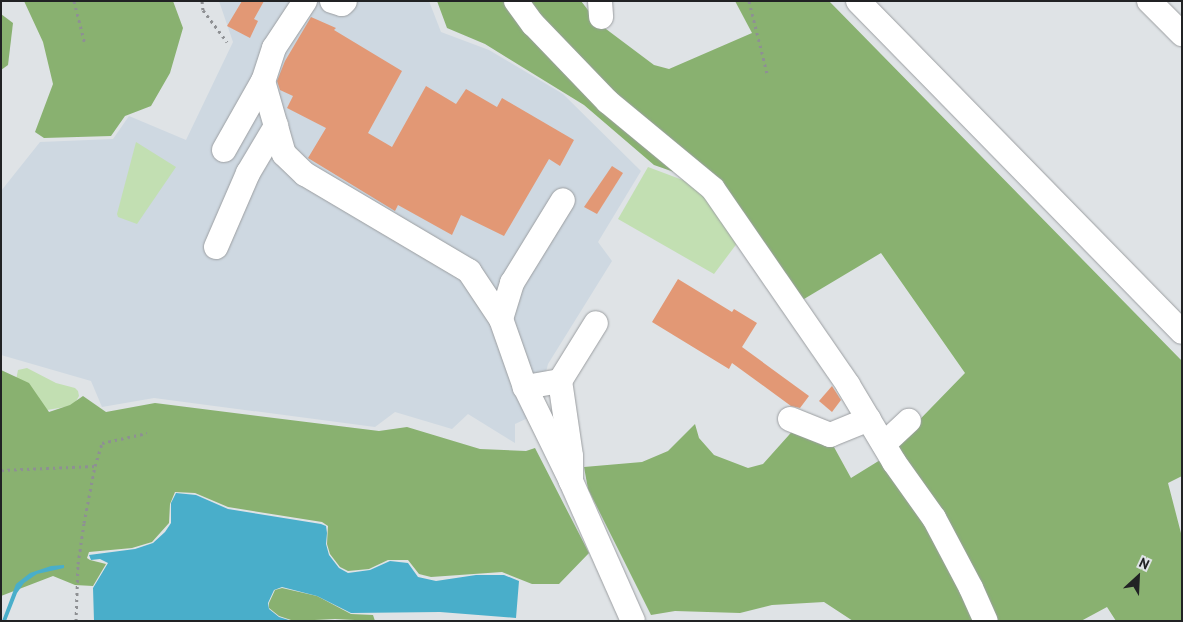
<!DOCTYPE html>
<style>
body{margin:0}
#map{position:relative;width:1183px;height:622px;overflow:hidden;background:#dfe3e6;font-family:"PT Sans",sans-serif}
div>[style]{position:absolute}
.built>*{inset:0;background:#ced8e1}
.green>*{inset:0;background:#c2dfb2}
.forest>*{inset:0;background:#89b170}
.water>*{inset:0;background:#49aeca}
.building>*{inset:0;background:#e29875}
.path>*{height:3px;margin-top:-1.5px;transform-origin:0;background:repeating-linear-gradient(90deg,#8e9093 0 2.5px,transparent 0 6.5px)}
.roads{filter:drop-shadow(0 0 1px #9b9ea1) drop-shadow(0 0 1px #9b9ea1)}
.minor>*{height:24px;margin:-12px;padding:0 12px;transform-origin:12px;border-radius:12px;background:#fff}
span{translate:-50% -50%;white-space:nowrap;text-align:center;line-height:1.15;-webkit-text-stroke:5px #dfe3e6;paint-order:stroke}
.frame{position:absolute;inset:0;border:2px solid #212224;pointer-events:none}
.north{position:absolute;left:1113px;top:552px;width:50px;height:50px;-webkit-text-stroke:4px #dfe3e6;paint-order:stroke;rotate:25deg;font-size:14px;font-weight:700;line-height:20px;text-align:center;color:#212224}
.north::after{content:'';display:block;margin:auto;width:18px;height:22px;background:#212224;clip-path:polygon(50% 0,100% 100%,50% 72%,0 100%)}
</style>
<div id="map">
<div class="built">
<div style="clip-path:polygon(219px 1px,429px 1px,441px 32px,489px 50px,563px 94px,641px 171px,598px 242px,612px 261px,548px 364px,540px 396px,545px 410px,515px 424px,515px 443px,468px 414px,452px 429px,395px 412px,375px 427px,154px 398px,102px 407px,91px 381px,1px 355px,1px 191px,40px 142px,113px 139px,129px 116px,186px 140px,233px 42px)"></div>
</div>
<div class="green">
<div style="clip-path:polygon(136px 142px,176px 167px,137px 224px,118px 217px,117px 214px)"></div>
<div style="clip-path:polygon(648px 167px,696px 185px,738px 242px,714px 274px,618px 219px)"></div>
<div style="clip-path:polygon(27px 368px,56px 383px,75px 388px,78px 391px,79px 396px,75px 403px,71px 406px,41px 411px,16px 380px,18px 370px)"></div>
</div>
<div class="forest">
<div style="clip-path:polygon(24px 1px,173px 1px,183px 28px,170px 73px,151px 106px,125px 116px,111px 136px,44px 138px,35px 132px,53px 84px,43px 42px)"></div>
<div style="clip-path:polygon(437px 1px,511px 1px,694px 179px,654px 165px,584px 105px,485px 44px,447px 28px)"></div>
<div style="clip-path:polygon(529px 1px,581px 1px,598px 23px,654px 65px,669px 69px,752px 33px,735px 1px,829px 1px,1182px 361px,1182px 476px,1168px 483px,1182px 537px,1182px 621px,1116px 621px,1107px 607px,1081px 621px,991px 621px,896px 444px,965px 373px,881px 253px,799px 302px,711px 176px,587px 72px)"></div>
<div style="clip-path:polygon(1px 14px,13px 23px,8px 65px,1px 70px)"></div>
<div style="clip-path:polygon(1px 370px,29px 383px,49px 412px,70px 405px,83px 396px,106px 412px,155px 403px,379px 431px,407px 427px,480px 449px,526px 451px,535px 448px,589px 553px,559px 584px,532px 584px,502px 572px,431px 577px,419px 574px,408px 560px,388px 560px,369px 569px,348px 571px,340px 567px,330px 554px,327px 544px,328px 526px,322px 522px,228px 507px,195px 493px,175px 492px,170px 504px,169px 523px,152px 542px,132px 548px,89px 552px,87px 558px,90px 560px,106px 564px,93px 586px,75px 585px,53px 576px,1px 596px)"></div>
<div style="clip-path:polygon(695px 424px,699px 438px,714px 455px,748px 468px,763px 464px,797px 426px,829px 438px,851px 478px,885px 457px,980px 621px,853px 621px,824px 602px,772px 605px,740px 613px,675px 611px,651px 615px,588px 489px,584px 467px,642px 462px,668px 451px)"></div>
<div style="clip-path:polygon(282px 588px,317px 596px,351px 614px,373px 615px,375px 621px,335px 619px,294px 621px,279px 616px,269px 608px,269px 603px,275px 590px)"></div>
</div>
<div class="water">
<div style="clip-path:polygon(176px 493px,196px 495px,228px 509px,321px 524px,326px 526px,327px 533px,326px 544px,329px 555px,339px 568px,348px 573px,370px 570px,390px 561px,408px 563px,418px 577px,436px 581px,476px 575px,504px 575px,519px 581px,516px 618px,440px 612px,351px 613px,317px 596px,282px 587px,274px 590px,268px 603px,269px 609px,279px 617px,292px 621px,94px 621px,93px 588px,108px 563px,100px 559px,91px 560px,89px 555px,135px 549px,153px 543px,165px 532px,171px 523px,171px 503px)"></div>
<div style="clip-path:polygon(64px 565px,64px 568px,37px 574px,24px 583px,17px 593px,6px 621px,2px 621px,16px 584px,30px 573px,51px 566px)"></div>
</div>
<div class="building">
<div style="clip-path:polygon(242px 1px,264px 1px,254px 19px,258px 21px,250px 38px,227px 26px)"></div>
<div style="clip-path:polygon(311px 17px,336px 28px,334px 30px,402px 71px,368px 133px,392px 147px,426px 86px,456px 104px,466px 89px,497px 107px,502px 98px,574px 140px,560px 166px,549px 159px,504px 236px,461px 215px,452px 235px,398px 205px,395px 211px,308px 158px,326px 128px,287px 108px,293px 96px,280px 90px,277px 81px,285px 61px)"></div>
<div style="clip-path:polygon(612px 166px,623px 173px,597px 214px,584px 207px)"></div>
<div style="clip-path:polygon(678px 279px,732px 312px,734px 309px,757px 323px,742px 347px,809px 396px,800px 408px,791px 406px,732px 363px,729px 369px,652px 322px)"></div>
<div style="clip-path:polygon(832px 386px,841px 400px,832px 412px,819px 401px)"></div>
</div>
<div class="path">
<div style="left:74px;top:1px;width:44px;rotate:75.7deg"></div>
<div style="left:202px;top:1px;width:9px;rotate:84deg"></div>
<div style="left:203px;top:10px;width:40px;rotate:53deg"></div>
<div style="left:749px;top:1px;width:74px;rotate:76deg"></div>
<div style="left:1px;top:470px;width:94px;rotate:-2.4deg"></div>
<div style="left:76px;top:621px;width:57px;rotate:-88deg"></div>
<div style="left:78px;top:564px;width:41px;rotate:-81.7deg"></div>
<div style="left:84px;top:523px;width:58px;rotate:-79.1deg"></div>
<div style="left:95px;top:466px;width:24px;rotate:-73deg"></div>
<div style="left:102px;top:443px;width:46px;rotate:-12.5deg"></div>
</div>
<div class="roads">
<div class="minor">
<div style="left:305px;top:1px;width:56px;rotate:123.4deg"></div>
<div style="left:274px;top:48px;width:35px;rotate:108deg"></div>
<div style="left:263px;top:81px;width:76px;rotate:74deg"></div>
<div style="left:284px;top:154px;width:29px;rotate:44deg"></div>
<div style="left:305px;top:174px;width:191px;rotate:30.6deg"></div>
<div style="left:469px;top:271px;width:58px;rotate:56.3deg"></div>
<div style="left:501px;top:319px;width:72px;rotate:70.6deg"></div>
<div style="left:332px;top:1px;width:10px;rotate:17deg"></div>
<div style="left:342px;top:4px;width:4px;rotate:-45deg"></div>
<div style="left:516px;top:1px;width:29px;rotate:54deg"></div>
<div style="left:533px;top:24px;width:108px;rotate:46.1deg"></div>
<div style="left:608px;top:102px;width:136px;rotate:39.6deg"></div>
<div style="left:713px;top:189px;width:238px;rotate:55.4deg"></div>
<div style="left:848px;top:385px;width:90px;rotate:59.1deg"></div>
<div style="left:894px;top:462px;width:69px;rotate:54.5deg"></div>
<div style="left:934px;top:518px;width:79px;rotate:62.1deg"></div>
<div style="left:971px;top:588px;width:36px;rotate:66deg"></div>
<div style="left:600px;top:1px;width:16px;rotate:86deg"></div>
<div style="left:858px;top:1px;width:463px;rotate:45.6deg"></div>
<div style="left:1149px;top:1px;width:47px;rotate:45deg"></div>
<div style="left:224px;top:150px;width:79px;rotate:-60.5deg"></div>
<div style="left:216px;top:247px;width:81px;rotate:-66.6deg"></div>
<div style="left:248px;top:173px;width:55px;rotate:-59.2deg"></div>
<div style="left:501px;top:319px;width:38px;rotate:-73deg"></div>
<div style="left:512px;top:283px;width:97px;rotate:-58.4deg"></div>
<div style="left:560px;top:381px;width:68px;rotate:-58.2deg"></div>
<div style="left:790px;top:419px;width:43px;rotate:21.8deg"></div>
<div style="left:830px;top:435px;width:42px;rotate:-22.3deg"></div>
<div style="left:884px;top:444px;width:34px;rotate:-43deg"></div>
<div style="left:571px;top:481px;width:25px;rotate:-90deg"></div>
<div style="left:571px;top:456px;width:76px;rotate:-98.3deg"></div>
<div style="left:560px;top:381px;width:36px;rotate:170deg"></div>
<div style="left:525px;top:387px;width:105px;rotate:63.9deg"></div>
<div style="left:571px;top:481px;width:153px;rotate:66.1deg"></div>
</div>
</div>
<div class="frame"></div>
<div class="north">N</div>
</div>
